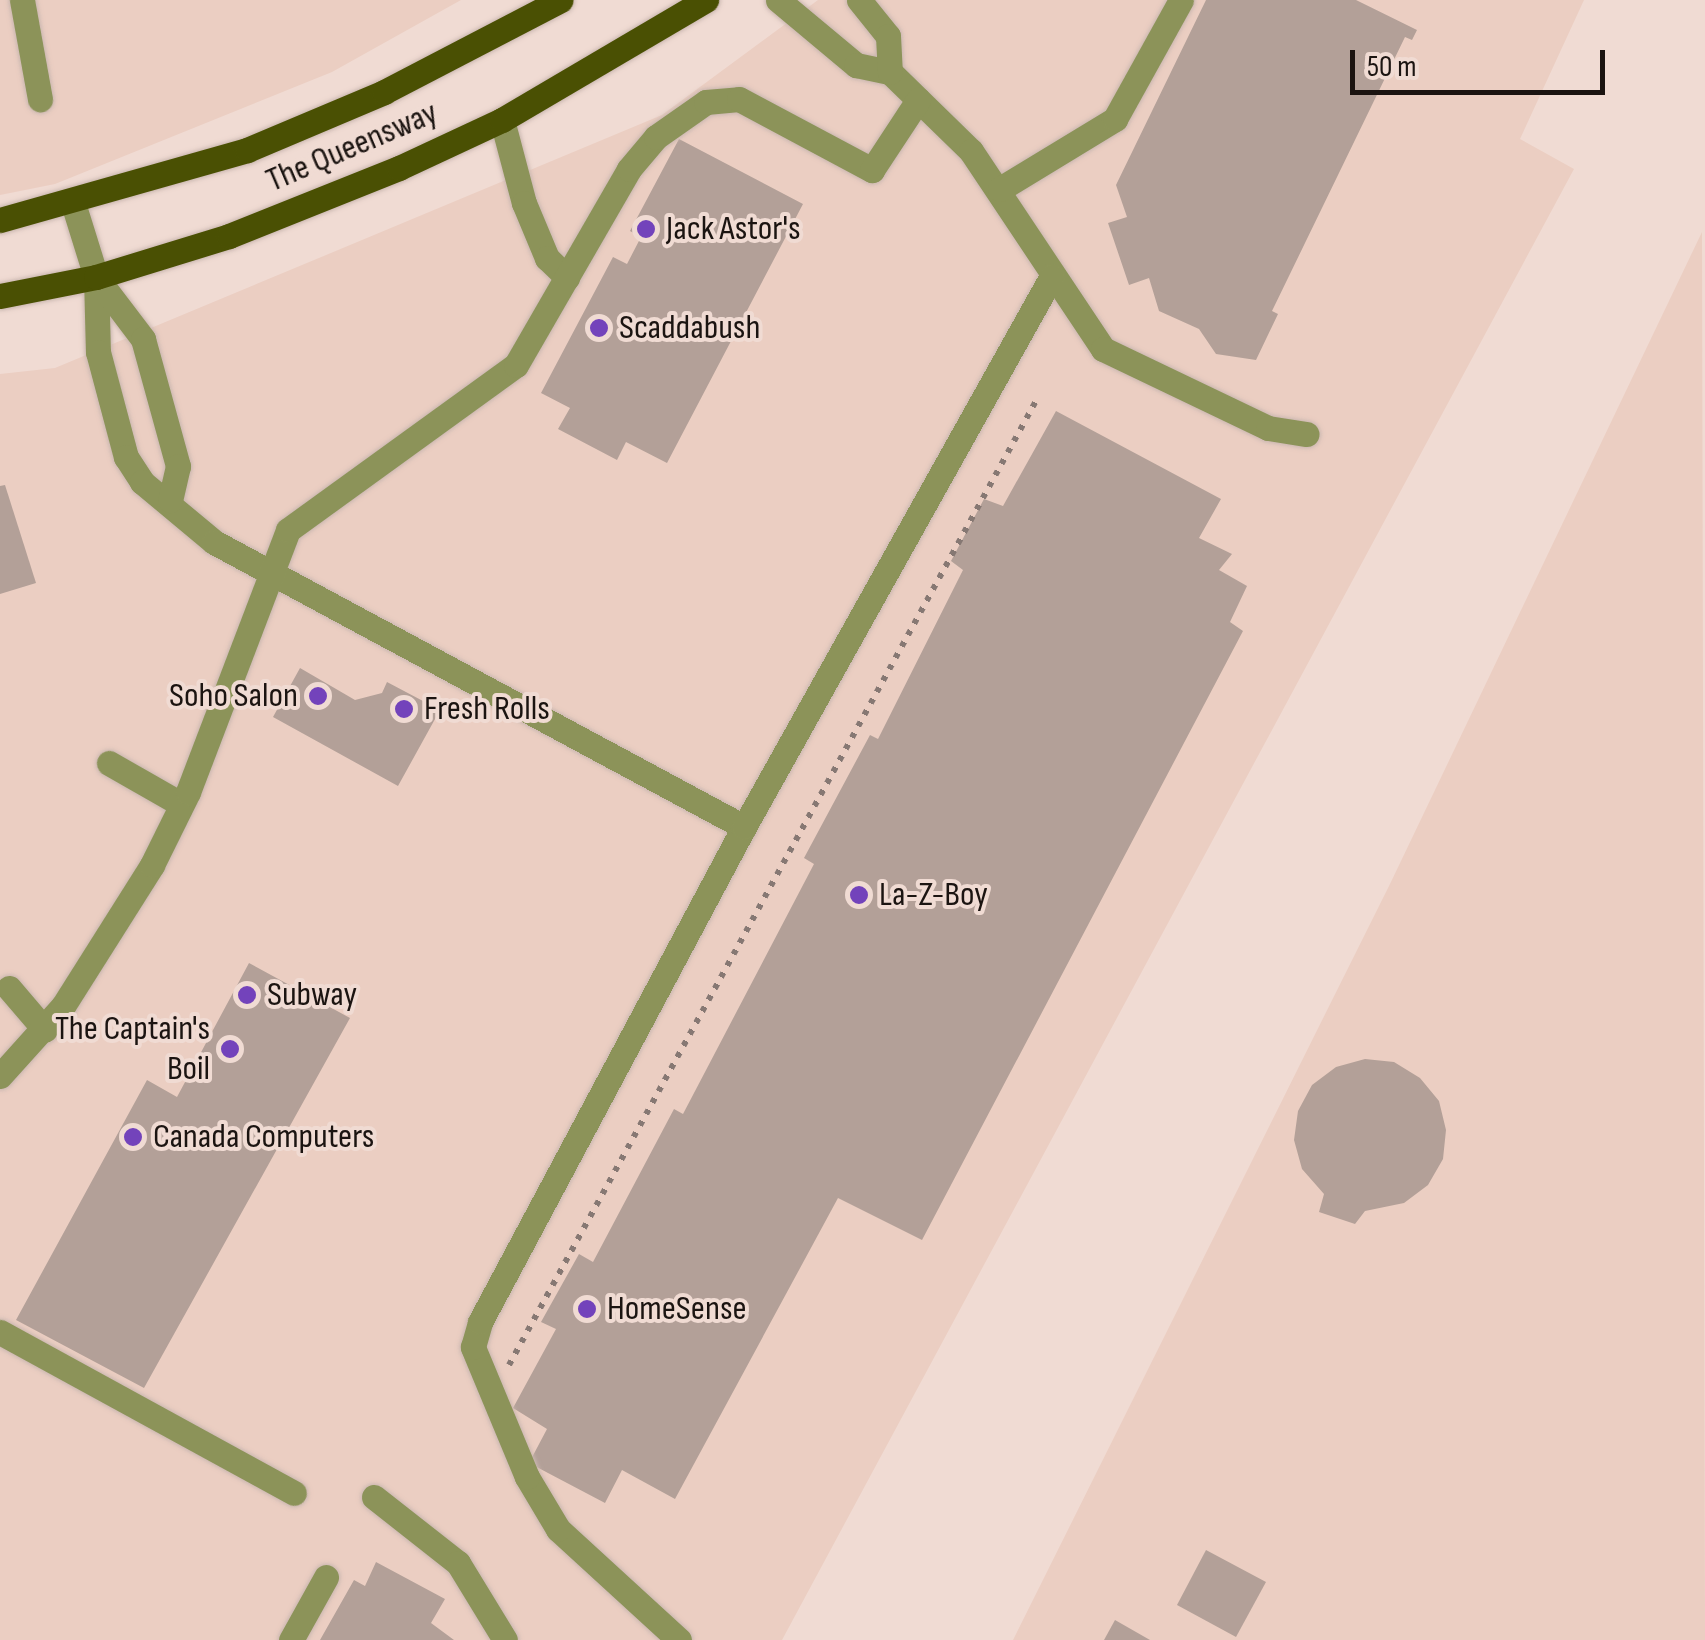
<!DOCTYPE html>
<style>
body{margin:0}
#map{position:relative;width:1705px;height:1640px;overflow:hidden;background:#f0dbd3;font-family:"Sofia Sans Condensed",sans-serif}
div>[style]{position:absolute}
.built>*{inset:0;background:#ebcec2}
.building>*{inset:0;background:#b3a098}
.path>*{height:6px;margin-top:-3px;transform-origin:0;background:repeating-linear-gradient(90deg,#867873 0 5px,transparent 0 13px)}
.roads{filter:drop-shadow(0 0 2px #cab7b0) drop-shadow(0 0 2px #cab7b0)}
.minor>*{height:25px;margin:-12.5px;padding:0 12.5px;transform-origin:12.5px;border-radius:12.5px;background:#8c9359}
.major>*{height:25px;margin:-12.5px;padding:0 12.5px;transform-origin:12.5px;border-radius:12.5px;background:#4a5003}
.dots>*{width:28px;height:28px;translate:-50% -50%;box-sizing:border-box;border:5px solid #f0dbd3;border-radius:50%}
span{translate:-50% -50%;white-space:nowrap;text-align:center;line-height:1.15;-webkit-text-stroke:8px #f0dbd3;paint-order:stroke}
.street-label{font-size:35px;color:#1b1411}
.poi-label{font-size:35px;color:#1b1411}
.left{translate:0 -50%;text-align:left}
.right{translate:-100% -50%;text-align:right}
.scale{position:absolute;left:1350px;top:50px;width:255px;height:45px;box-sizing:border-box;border:5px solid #1b1411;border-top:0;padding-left:12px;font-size:30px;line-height:35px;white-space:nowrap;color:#1b1411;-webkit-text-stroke:8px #f0dbd3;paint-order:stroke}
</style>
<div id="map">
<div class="built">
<div style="clip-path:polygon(0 0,461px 0,332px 72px,55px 184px,0 195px)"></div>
<div style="clip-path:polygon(818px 0,1584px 0,1520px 139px,1574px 169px,782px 1640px,0 1640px,0 374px,55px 368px,662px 115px)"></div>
<div style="clip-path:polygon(1702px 232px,1705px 1640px,1013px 1640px,1390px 884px)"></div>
</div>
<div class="building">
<div style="clip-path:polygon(1206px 0,1356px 0,1417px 30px,1412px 40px,1405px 37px,1272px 311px,1278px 314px,1256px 360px,1216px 354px,1199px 329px,1159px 311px,1149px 278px,1129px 285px,1108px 223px,1127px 217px,1116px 185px)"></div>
<div style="clip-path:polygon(679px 139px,803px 204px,667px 463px,626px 442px,617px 460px,558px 429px,570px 408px,541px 393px,613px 257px,627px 264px,641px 237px,630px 231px)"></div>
<div style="clip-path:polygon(1056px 411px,1221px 499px,1199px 538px,1232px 554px,1219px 570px,1247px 586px,1230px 622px,1243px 631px,922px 1240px,838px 1198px,675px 1499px,622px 1470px,605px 1503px,529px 1463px,547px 1429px,513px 1408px,556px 1329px,541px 1322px,579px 1254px,593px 1262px,674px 1109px,683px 1114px,814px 864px,804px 858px,870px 735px,878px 739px,963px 570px,951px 561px,984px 499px,1003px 506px)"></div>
<div style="clip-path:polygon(5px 485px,36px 583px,0 594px,0 486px)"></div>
<div style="clip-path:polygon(300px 668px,355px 700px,382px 693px,387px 682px,440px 710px,398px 786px,273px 717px)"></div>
<div style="clip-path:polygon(249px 963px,350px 1018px,144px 1388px,16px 1320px,147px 1080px,177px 1097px)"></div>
<div style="clip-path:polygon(1365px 1059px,1394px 1062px,1420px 1078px,1439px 1101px,1446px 1130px,1443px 1159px,1428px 1185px,1404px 1203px,1365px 1211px,1355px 1224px,1319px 1212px,1324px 1194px,1302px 1169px,1294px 1140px,1298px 1111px,1312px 1085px,1336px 1067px)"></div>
<div style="clip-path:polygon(1206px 1550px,1266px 1582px,1236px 1637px,1177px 1605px)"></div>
<div style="clip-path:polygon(376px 1562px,445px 1599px,431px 1623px,454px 1640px,320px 1640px,354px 1580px,365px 1586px)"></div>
<div style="clip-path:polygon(1115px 1620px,1150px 1640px,1104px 1640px)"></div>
</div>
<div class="path">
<div style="left:509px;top:1365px;width:1099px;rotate:-61.34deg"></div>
</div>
<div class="roads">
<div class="minor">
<div style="left:22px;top:0;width:101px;rotate:79.7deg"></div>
<div style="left:778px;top:0;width:102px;rotate:39.8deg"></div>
<div style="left:856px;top:65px;width:35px;rotate:12deg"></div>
<div style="left:890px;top:72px;width:113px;rotate:44.3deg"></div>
<div style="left:971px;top:151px;width:238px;rotate:56.3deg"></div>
<div style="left:1103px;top:349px;width:183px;rotate:25.6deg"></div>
<div style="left:1268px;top:428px;width:39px;rotate:9deg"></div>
<div style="left:859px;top:0;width:46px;rotate:51.1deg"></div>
<div style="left:888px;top:36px;width:36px;rotate:87deg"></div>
<div style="left:502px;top:120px;width:86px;rotate:75.2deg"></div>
<div style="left:524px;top:203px;width:60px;rotate:67.3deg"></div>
<div style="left:547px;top:258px;width:28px;rotate:44deg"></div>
<div style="left:1000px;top:189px;width:135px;rotate:-31.3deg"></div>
<div style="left:1115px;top:119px;width:136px;rotate:-61deg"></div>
<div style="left:73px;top:203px;width:77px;rotate:72.7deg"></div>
<div style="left:96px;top:277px;width:75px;rotate:88.5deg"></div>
<div style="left:98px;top:352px;width:109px;rotate:75.1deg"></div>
<div style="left:126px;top:457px;width:30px;rotate:57deg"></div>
<div style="left:142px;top:482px;width:94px;rotate:39.8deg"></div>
<div style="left:214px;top:542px;width:602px;rotate:28.27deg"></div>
<div style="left:96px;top:277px;width:78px;rotate:52.8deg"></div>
<div style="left:143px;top:339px;width:132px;rotate:74.6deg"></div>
<div style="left:178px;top:466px;width:35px;rotate:103deg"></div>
<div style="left:109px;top:763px;width:83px;rotate:29.7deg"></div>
<div style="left:9px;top:988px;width:55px;rotate:49.4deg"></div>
<div style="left:0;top:1076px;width:94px;rotate:-48deg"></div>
<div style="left:63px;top:1006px;width:167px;rotate:-57.7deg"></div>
<div style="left:152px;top:865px;width:81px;rotate:-63.7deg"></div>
<div style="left:188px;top:792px;width:280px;rotate:-69.1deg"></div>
<div style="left:288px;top:530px;width:281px;rotate:-35.9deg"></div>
<div style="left:516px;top:365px;width:226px;rotate:-60deg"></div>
<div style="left:629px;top:169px;width:42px;rotate:-49.8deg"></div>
<div style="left:656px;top:137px;width:61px;rotate:-35deg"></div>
<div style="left:706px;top:102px;width:33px;rotate:-5deg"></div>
<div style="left:739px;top:99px;width:151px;rotate:28.1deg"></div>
<div style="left:872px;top:170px;width:84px;rotate:-56.7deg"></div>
<div style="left:0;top:1332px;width:335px;rotate:28.7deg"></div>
<div style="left:374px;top:1497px;width:107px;rotate:38.2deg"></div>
<div style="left:458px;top:1563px;width:90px;rotate:58.6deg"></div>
<div style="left:291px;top:1640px;width:72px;rotate:-60.9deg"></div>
<div style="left:679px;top:1640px;width:164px;rotate:-137.5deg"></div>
<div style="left:558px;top:1529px;width:61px;rotate:-120.8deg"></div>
<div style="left:527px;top:1477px;width:141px;rotate:-112.6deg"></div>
<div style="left:473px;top:1347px;width:26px;rotate:-74deg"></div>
<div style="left:480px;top:1322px;width:561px;rotate:-61.93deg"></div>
<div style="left:744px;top:827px;width:631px;rotate:-60.8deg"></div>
</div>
<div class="major">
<div style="left:0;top:220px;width:257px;rotate:-15.8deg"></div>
<div style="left:247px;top:150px;width:149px;rotate:-22.9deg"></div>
<div style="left:384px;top:92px;width:199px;rotate:-27.5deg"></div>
<div style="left:0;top:296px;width:98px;rotate:-11.2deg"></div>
<div style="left:96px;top:277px;width:139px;rotate:-17.1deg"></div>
<div style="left:229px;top:236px;width:183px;rotate:-21.8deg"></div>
<div style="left:399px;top:168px;width:114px;rotate:-25deg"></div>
<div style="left:502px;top:120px;width:237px;rotate:-30.5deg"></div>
</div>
</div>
<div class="dots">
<div style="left:646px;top:229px;background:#7343bb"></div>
<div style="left:599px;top:328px;background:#7343bb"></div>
<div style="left:318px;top:696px;background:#7343bb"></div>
<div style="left:404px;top:709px;background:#7343bb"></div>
<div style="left:859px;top:895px;background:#7343bb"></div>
<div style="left:247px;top:995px;background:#7343bb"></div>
<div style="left:230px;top:1049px;background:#7343bb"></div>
<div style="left:133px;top:1137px;background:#7343bb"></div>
<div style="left:587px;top:1309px;background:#7343bb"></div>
</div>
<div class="street-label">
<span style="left:352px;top:147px;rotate:-23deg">The Queensway</span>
</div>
<div class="poi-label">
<span class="left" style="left:666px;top:229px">Jack Astor's</span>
<span class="left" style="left:619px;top:328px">Scaddabush</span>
<span class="right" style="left:298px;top:696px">Soho Salon</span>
<span class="left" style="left:424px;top:709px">Fresh Rolls</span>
<span class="left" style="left:879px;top:895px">La-Z-Boy</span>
<span class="left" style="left:267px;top:995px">Subway</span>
<span class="right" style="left:210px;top:1049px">The Captain's<br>Boil</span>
<span class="left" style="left:153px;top:1137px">Canada Computers</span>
<span class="left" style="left:607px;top:1309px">HomeSense</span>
</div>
<div class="scale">50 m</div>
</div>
